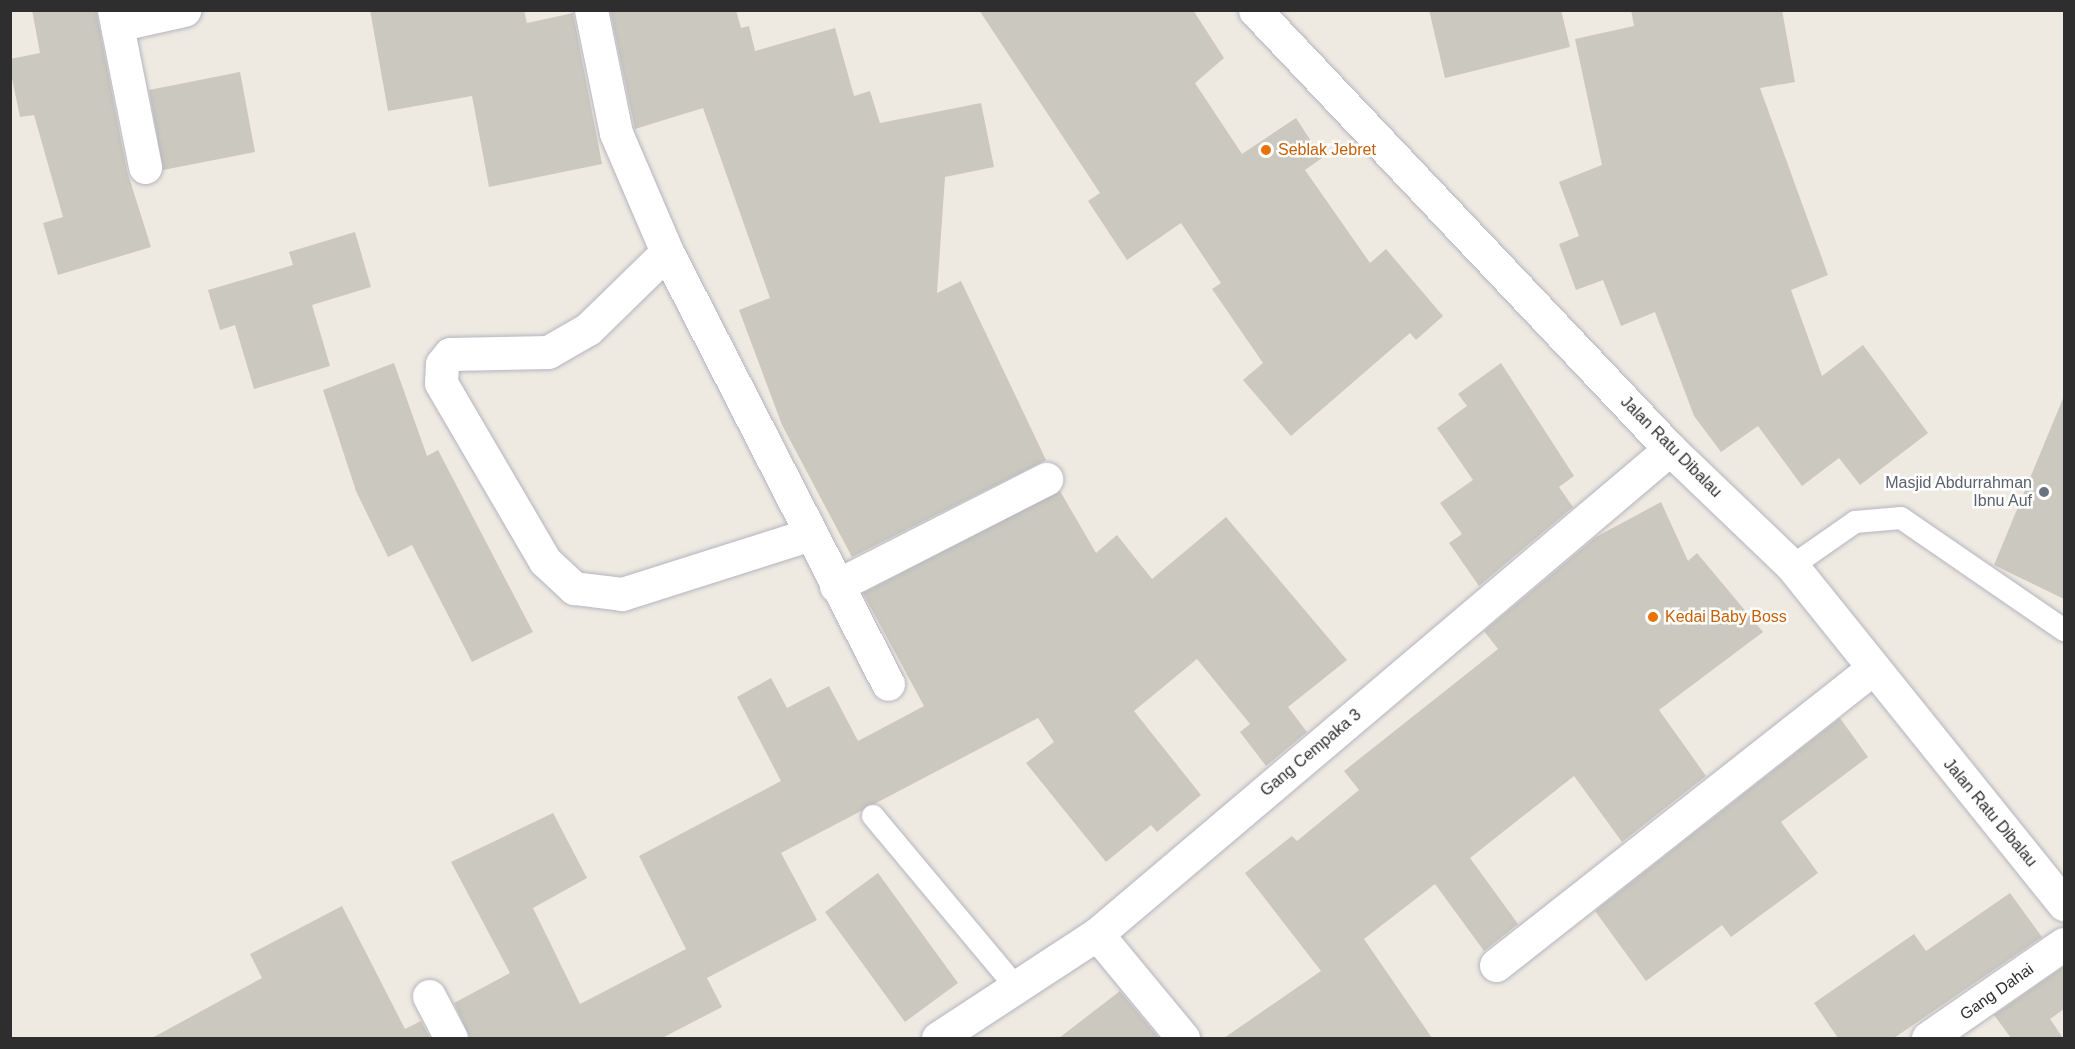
<!DOCTYPE html>
<style>
body{margin:0}
#map{position:relative;width:2075px;height:1049px;overflow:hidden;background:#efeae1;font-family:Arial,sans-serif}
div>[style]{position:absolute}
.building>*{inset:0;background:#cbc8bf}
.roads{filter:drop-shadow(0 0 2px #b4b5c1) drop-shadow(0 0 2px #b4b5c1)}
.service>*{height:22px;margin:-11px;padding:0 11px;transform-origin:11px;border-radius:11px;background:#fff}
.minor>*{height:33px;margin:-16.5px;padding:0 16.5px;transform-origin:16.5px;border-radius:16.5px;background:#fff}
.secondary>*{height:33px;margin:-16.5px;padding:0 16.5px;transform-origin:16.5px;border-radius:16.5px;background:#fff}
.dots>*{width:16px;height:16px;translate:-50% -50%;box-sizing:border-box;border:3px solid #fff;border-radius:50%}
span{translate:-50% -50%;white-space:nowrap;text-align:center;line-height:1.15;-webkit-text-stroke:5px #fff;paint-order:stroke}
.food-label{font-size:16px;color:#c56008}
.left{translate:0 -50%;text-align:left}
.street-label{font-size:16px;color:#2e2e2e}
.worship-label{font-size:16px;color:#5b616d}
.right{translate:-100% -50%;text-align:right}
.frame{position:absolute;inset:0;border:12px solid #2e2e2e;pointer-events:none}
</style>
<div id="map">
<div class="building">
<div style="clip-path:polygon(32px 10px,96px 10px,127px 171px,151px 247px,58px 275px,43px 223px,63px 217px,34px 115px,20px 117px,10px 69px,10px 59px,40px 53px)"></div>
<div style="clip-path:polygon(370px 10px,524px 10px,527px 23px,573px 13px,602px 164px,489px 187px,472px 96px,388px 111px)"></div>
<div style="clip-path:polygon(610px 10px,736px 10px,741px 28px,749px 26px,755px 51px,835px 28px,854px 96px,870px 91px,880px 123px,981px 103px,994px 167px,945px 177px,937px 293px,961px 281px,1046px 460px,852px 557px,782px 425px,739px 310px,770px 298px,703px 108px,635px 129px)"></div>
<div style="clip-path:polygon(979px 10px,1193px 10px,1224px 58px,1195px 83px,1242px 154px,1296px 118px,1322px 158px,1305px 170px,1370px 263px,1386px 249px,1443px 316px,1416px 340px,1410px 333px,1291px 436px,1243px 380px,1263px 363px,1212px 289px,1221px 283px,1181px 223px,1127px 260px,1088px 201px,1100px 193px)"></div>
<div style="clip-path:polygon(1429px 10px,1561px 10px,1570px 47px,1445px 78px)"></div>
<div style="clip-path:polygon(1631px 10px,1782px 10px,1795px 82px,1760px 88px,1828px 275px,1791px 290px,1822px 376px,1863px 345px,1928px 433px,1860px 485px,1839px 458px,1802px 486px,1758px 426px,1721px 452px,1694px 416px,1655px 312px,1621px 326px,1603px 280px,1576px 290px,1559px 244px,1579px 236px,1559px 182px,1602px 165px,1575px 39px,1634px 26px)"></div>
<div style="clip-path:polygon(240px 72px,255px 152px,163px 170px,149px 90px)"></div>
<div style="clip-path:polygon(355px 232px,371px 287px,312px 305px,330px 366px,254px 389px,235px 325px,220px 330px,208px 290px,293px 265px,289px 252px)"></div>
<div style="clip-path:polygon(394px 363px,427px 456px,438px 450px,533px 632px,472px 662px,412px 545px,388px 557px,356px 491px,323px 390px)"></div>
<div style="clip-path:polygon(1501px 363px,1574px 476px,1559px 487px,1573px 507px,1479px 586px,1449px 543px,1462px 534px,1440px 503px,1473px 480px,1437px 428px,1467px 406px,1458px 394px)"></div>
<div style="clip-path:polygon(2064px 396px,2064px 599px,1994px 565px)"></div>
<div style="clip-path:polygon(1060px 491px,1096px 553px,1117px 535px,1152px 579px,1226px 517px,1347px 660px,1288px 707px,1307px 732px,1266px 766px,1240px 732px,1250px 724px,1197px 659px,1134px 711px,1201px 795px,1157px 832px,1151px 825px,1106px 862px,1026px 763px,1054px 742px,1038px 718px,781px 853px,817px 920px,707px 978px,722px 1007px,662px 1038px,470px 1038px,454px 1003px,510px 973px,451px 862px,553px 813px,587px 878px,533px 908px,580px 1004px,686px 949px,639px 856px,781px 781px,737px 697px,771px 678px,787px 708px,829px 686px,858px 741px,924px 706px,863px 593px)"></div>
<div style="clip-path:polygon(1661px 502px,1688px 561px,1697px 553px,1763px 632px,1659px 710px,1706px 776px,1622px 842px,1574px 776px,1470px 858px,1518px 924px,1484px 951px,1435px 884px,1364px 939px,1432px 1038px,1224px 1038px,1321px 971px,1245px 873px,1292px 836px,1297px 841px,1359px 790px,1344px 771px,1498px 649px,1484px 631px,1596px 537px)"></div>
<div style="clip-path:polygon(1840px 718px,1868px 757px,1781px 822px,1818px 873px,1731px 937px,1722px 925px,1646px 981px,1595px 911px)"></div>
<div style="clip-path:polygon(878px 873px,958px 983px,905px 1022px,825px 912px)"></div>
<div style="clip-path:polygon(2010px 893px,2042px 937px,1894px 1038px,1838px 1038px,1814px 1003px,1914px 934px,1926px 951px)"></div>
<div style="clip-path:polygon(342px 906px,405px 1029px,421px 1021px,430px 1038px,152px 1038px,262px 978px,250px 954px)"></div>
<div style="clip-path:polygon(2063px 967px,2064px 1009px,2050px 1019px,2063px 1038px,2011px 1038px,1994px 1015px)"></div>
<div style="clip-path:polygon(1120px 991px,1159px 1038px,1059px 1038px)"></div>
</div>
<div class="roads">
<div class="service">
<div style="left:1792px;top:566px;width:77px;rotate:-34.9deg"></div>
<div style="left:1855px;top:522px;width:46px;rotate:-5deg"></div>
<div style="left:1901px;top:518px;width:198px;rotate:34.5deg"></div>
<div style="left:873px;top:816px;width:223px;rotate:50.1deg"></div>
</div>
<div class="minor">
<div style="left:114px;top:10px;width:160px;rotate:78.8deg"></div>
<div style="left:591px;top:10px;width:126px;rotate:78.5deg"></div>
<div style="left:616px;top:133px;width:129px;rotate:66.8deg"></div>
<div style="left:667px;top:252px;width:485px;rotate:62.9deg"></div>
<div style="left:117px;top:25px;width:69px;rotate:-12.6deg"></div>
<div style="left:667px;top:252px;width:110px;rotate:135.7deg"></div>
<div style="left:588px;top:329px;width:46px;rotate:150.1deg"></div>
<div style="left:548px;top:352px;width:98px;rotate:178.8deg"></div>
<div style="left:450px;top:354px;width:13px;rotate:129deg"></div>
<div style="left:442px;top:364px;width:19px;rotate:93deg"></div>
<div style="left:441px;top:383px;width:206px;rotate:59.7deg"></div>
<div style="left:545px;top:561px;width:40px;rotate:43deg"></div>
<div style="left:574px;top:588px;width:48px;rotate:7.1deg"></div>
<div style="left:622px;top:594px;width:198px;rotate:-17.6deg"></div>
<div style="left:836px;top:586px;width:236px;rotate:-27deg"></div>
<div style="left:1097px;top:934px;width:135px;rotate:50.4deg"></div>
<div style="left:1496px;top:965px;width:477px;rotate:-38.2deg"></div>
<div style="left:429px;top:996px;width:47px;rotate:62.4deg"></div>
<div style="left:938px;top:1038px;width:190px;rotate:-33.2deg"></div>
<div style="left:1097px;top:934px;width:751px;rotate:-40.25deg"></div>
<div style="left:1928px;top:1038px;width:165px;rotate:-34.7deg"></div>
</div>
<div class="secondary">
<div style="left:1255px;top:10px;width:604px;rotate:46.61deg"></div>
<div style="left:1670px;top:449px;width:169px;rotate:43.8deg"></div>
<div style="left:1792px;top:566px;width:434px;rotate:51.2deg"></div>
</div>
</div>
<div class="dots">
<div style="left:1266px;top:150px;background:#e8710a"></div>
<div style="left:2044px;top:492px;background:#6b7280"></div>
<div style="left:1653px;top:617px;background:#e8710a"></div>
</div>
<div class="food-label">
<span class="left" style="left:1278px;top:150px">Seblak Jebret</span>
<span class="left" style="left:1665px;top:617px">Kedai Baby Boss</span>
</div>
<div class="street-label">
<span style="left:1671px;top:447px;rotate:45deg">Jalan Ratu Dibalau</span>
<span style="left:1311px;top:753px;rotate:-40deg">Gang Cempaka 3</span>
<span style="left:1990px;top:813px;rotate:50deg">Jalan Ratu Dibalau</span>
<span style="left:1997px;top:992px;rotate:-35deg">Gang Dahai</span>
</div>
<div class="worship-label">
<span class="right" style="left:2032px;top:492px">Masjid Abdurrahman<br>Ibnu Auf</span>
</div>
<div class="frame"></div>
</div>
